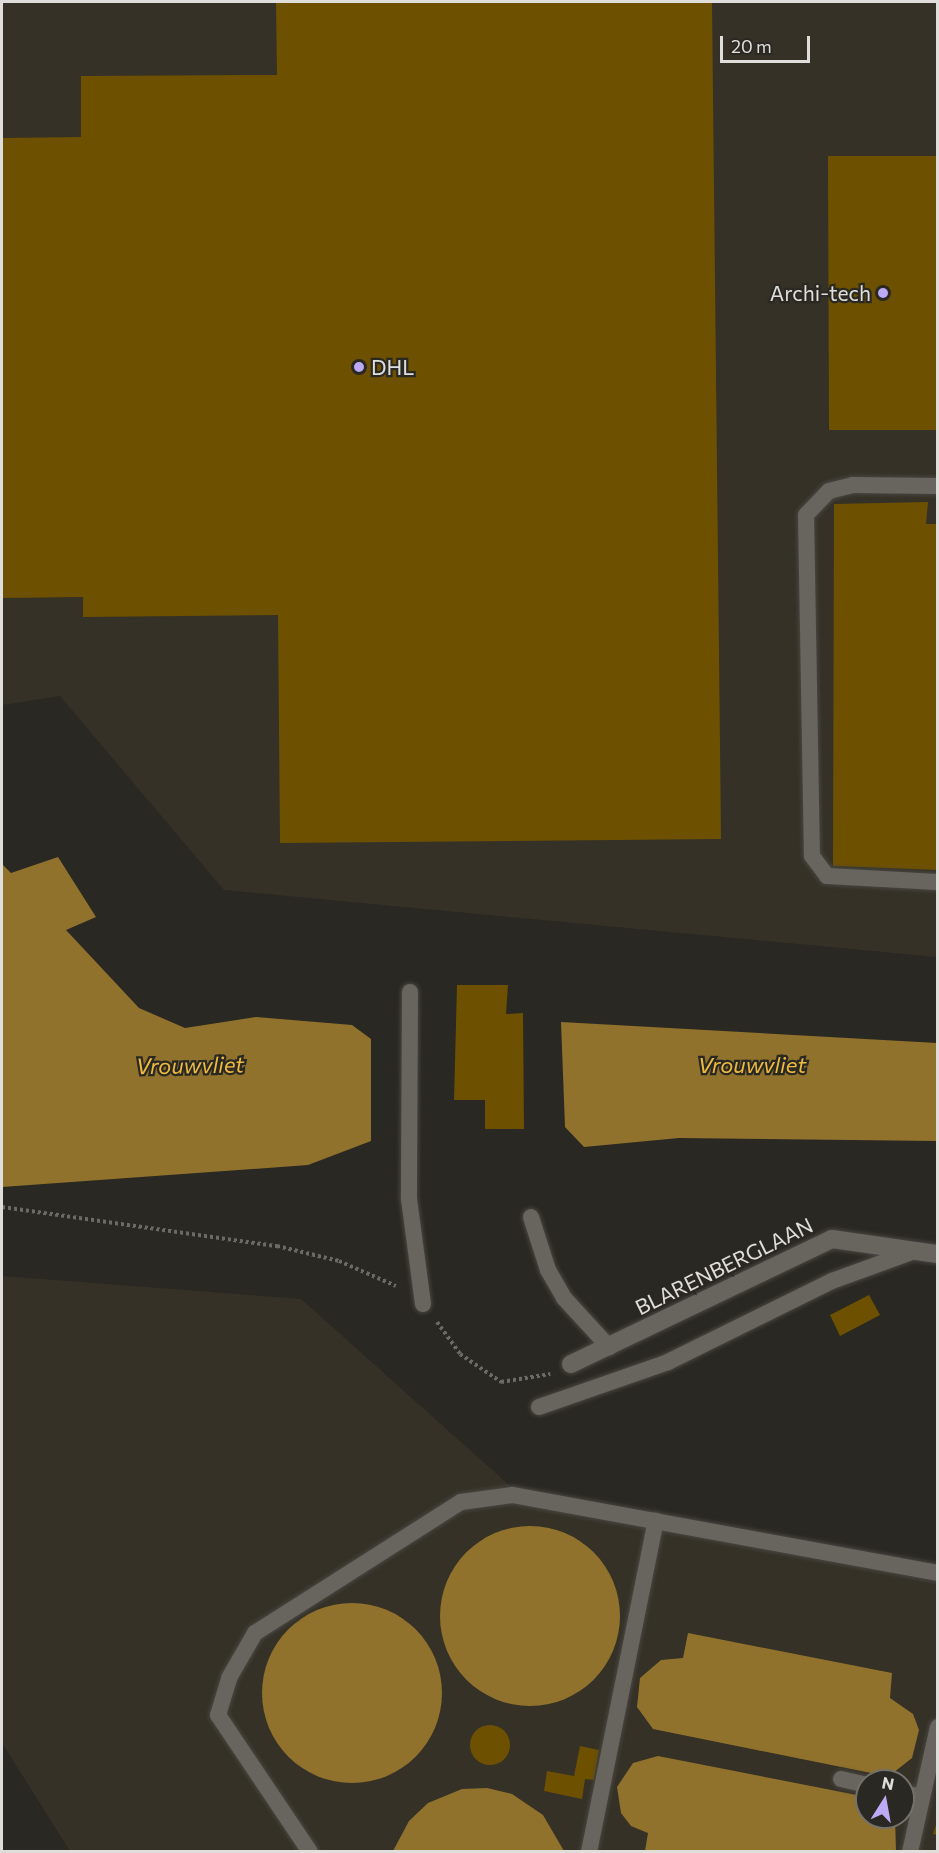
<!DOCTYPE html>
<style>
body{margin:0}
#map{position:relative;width:939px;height:1853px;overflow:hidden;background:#2a2822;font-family:Commissioner,sans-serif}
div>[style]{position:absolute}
.built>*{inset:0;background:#353126}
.water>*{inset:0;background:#90722d}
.round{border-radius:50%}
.building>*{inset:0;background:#6e5100}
.path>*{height:4px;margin-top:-2px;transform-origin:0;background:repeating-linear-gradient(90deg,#6c6a65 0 3px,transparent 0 6px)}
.roads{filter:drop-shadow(0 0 2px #484642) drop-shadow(0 0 2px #484642)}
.lane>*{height:16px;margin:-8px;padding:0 8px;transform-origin:8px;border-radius:8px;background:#68655f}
.street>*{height:18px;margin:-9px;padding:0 9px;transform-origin:9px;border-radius:9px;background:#68655f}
.dots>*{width:16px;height:16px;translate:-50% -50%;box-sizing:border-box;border:3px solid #2a2822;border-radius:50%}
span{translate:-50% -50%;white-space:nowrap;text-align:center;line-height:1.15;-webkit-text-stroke:4.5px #2a2822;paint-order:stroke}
.poi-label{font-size:21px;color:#e0deda}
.right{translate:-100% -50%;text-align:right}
.left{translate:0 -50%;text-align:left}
.street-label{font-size:21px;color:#e0deda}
.water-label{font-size:22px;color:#efbb3e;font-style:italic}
.frame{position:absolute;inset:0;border:3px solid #e0deda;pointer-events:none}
.north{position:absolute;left:855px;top:1769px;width:60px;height:60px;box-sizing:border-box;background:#2a2822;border:2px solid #73716c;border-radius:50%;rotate:11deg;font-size:16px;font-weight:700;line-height:24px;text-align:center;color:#e0deda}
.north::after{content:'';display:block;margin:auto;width:21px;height:27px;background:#bcaaf6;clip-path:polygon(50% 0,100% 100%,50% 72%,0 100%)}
.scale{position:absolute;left:720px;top:36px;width:90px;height:27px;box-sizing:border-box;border:3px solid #e0deda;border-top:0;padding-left:8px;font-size:18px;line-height:21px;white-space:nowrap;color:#e0deda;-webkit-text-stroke:4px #2a2822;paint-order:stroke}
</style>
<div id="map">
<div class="built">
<div style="clip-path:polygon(2px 2px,937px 2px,937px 957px,224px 890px,60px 696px,2px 705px)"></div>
<div style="clip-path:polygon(evenodd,2px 1276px,301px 1299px,509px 1485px,937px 1570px,937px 1851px,70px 1851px,2px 1743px,2px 1276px,867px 1781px,903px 1781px,903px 1817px,867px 1817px,867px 1781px)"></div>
</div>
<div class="water">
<div style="clip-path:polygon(58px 857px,96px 917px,66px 930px,139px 1008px,185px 1028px,256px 1017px,352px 1025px,371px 1039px,371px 1141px,308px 1165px,2px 1187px,2px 864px,11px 873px)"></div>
<div style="clip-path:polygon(561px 1022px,937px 1043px,937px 1141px,679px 1138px,584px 1147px,565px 1127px)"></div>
<div class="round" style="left:440px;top:1526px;width:180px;height:180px"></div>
<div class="round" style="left:262px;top:1603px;width:180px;height:180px"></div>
<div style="clip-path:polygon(688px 1633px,892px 1673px,890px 1698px,913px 1714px,919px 1730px,912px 1758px,893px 1773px,876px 1774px,653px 1729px,637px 1707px,640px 1678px,661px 1660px,683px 1658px)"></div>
<div style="clip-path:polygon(658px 1756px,867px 1797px,867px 1817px,895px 1817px,896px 1851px,645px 1851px,648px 1833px,631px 1826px,621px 1813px,617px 1787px,633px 1763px)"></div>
<div style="clip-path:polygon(487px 1788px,512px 1794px,543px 1815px,564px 1851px,393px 1851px,409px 1821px,428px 1803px,462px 1789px)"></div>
</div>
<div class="building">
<div style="clip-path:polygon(276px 2px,712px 2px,721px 839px,280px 843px,278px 615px,83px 617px,83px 597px,2px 598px,2px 138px,81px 137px,81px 76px,277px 75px)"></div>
<div style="clip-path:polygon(828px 156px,938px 156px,938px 430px,829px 430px)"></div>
<div style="clip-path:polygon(928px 502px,926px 524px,938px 524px,938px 870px,833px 866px,834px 504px)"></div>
<div style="clip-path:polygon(457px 985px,508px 985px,506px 1014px,523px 1013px,524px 1129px,485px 1129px,485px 1100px,454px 1100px)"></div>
<div style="clip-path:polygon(869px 1295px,880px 1315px,840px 1336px,830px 1315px)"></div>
<div class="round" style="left:470px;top:1725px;width:40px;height:40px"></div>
<div style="clip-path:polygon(580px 1746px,599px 1750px,594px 1780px,585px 1779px,582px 1799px,544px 1791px,547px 1771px,574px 1776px)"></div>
<div style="clip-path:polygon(938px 1819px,938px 1835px,933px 1834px)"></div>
</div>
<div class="path">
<div style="left:2px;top:1207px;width:278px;rotate:8.1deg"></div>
<div style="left:277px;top:1246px;width:64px;rotate:13.6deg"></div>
<div style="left:339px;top:1261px;width:62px;rotate:23.7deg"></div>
<div style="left:437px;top:1322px;width:39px;rotate:54deg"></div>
<div style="left:460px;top:1354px;width:50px;rotate:34.3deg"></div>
<div style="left:501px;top:1382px;width:50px;rotate:-9.3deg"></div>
</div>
<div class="roads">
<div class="lane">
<div style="left:938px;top:486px;width:85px;rotate:-179.3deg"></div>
<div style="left:853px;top:485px;width:25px;rotate:166deg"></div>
<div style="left:829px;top:491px;width:33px;rotate:134deg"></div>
<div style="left:806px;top:515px;width:341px;rotate:89deg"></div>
<div style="left:812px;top:856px;width:25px;rotate:53deg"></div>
<div style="left:827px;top:876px;width:111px;rotate:3.1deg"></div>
<div style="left:410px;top:992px;width:207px;rotate:90.3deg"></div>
<div style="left:409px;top:1199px;width:106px;rotate:82.4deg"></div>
<div style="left:531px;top:1217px;width:56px;rotate:72.2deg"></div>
<div style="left:548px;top:1270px;width:32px;rotate:60deg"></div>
<div style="left:564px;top:1298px;width:67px;rotate:47.4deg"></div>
<div style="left:539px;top:1407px;width:137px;rotate:-19.2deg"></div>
<div style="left:668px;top:1362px;width:183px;rotate:-26.3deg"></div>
<div style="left:832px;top:1281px;width:82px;rotate:-20deg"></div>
<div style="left:841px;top:1779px;width:27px;rotate:13deg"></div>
<div style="left:903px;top:1793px;width:16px;rotate:11deg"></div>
<div style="left:310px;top:1852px;width:165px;rotate:-123.9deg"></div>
<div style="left:218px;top:1715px;width:39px;rotate:-73deg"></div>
<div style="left:229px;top:1678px;width:52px;rotate:-60deg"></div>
<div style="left:255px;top:1633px;width:244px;rotate:-32.5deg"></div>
<div style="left:461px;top:1502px;width:52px;rotate:-7.7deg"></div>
<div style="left:513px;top:1495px;width:432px;rotate:10.4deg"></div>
<div style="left:589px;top:1852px;width:338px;rotate:-78.6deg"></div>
<div style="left:910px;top:1852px;width:128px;rotate:-77.4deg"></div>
</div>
<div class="street">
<div style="left:571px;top:1364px;width:289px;rotate:-25.6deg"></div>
<div style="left:832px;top:1239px;width:107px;rotate:8.1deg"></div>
</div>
</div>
<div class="dots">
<div style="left:883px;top:293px;background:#bcaaf6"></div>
<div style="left:359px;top:367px;background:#bcaaf6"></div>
</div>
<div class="poi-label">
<span class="right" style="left:871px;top:293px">Archi-tech</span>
<span class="left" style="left:371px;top:367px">DHL</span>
</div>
<div class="street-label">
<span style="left:724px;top:1266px;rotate:-26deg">BLARENBERGLAAN</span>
</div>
<div class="water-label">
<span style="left:190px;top:1065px;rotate:-1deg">Vrouwvliet</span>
<span style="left:752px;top:1065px">Vrouwvliet</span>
</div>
<div class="frame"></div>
<div class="north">N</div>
<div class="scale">20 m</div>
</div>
